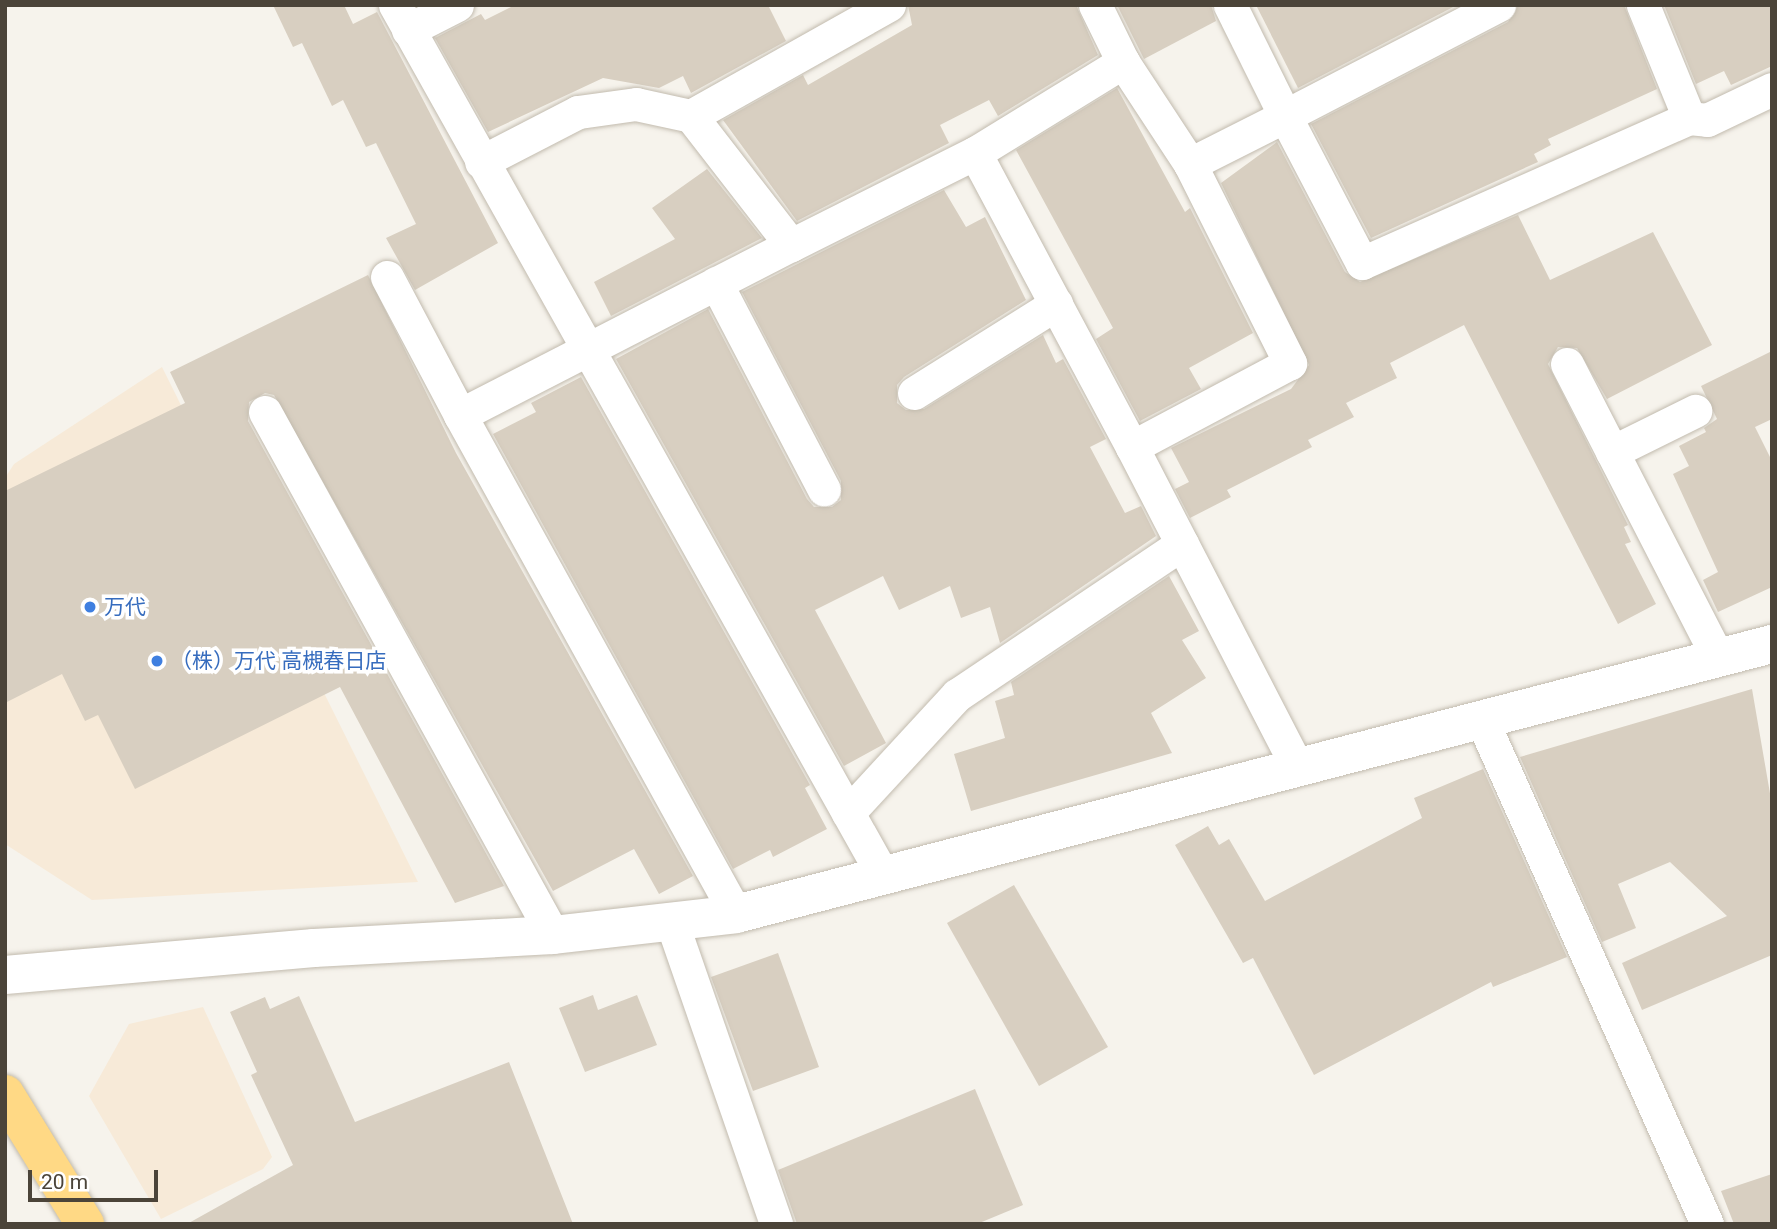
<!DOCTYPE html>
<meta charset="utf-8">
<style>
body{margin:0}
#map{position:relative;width:1777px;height:1229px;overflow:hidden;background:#f6f3ec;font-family:Roboto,"Noto Sans JP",sans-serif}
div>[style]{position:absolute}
.commercial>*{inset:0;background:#f7ead8}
.building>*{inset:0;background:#d8cfc1}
.roads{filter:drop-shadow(0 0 2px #c2bbae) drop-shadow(0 0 2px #c2bbae)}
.minor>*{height:33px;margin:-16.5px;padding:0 16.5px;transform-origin:16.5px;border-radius:16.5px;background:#fff}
.tertiary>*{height:38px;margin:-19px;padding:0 19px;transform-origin:19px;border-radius:19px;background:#fff}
.trunk>*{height:38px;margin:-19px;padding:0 19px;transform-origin:19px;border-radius:19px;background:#ffd985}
.dots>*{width:19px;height:19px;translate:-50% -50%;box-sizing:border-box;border:4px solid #fff;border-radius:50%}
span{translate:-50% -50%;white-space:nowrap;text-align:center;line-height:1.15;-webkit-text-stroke:7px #fff;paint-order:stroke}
.shop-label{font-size:21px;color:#366cbe}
.left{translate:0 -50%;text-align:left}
.frame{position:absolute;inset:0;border:7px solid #4b4439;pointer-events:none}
.scale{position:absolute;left:28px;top:1170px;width:130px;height:32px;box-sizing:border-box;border:4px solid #4b4439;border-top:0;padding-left:9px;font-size:21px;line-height:24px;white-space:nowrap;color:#4b4439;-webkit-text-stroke:5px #fff;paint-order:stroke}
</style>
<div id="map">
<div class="commercial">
<div style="clip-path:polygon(162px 367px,418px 882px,92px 900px,5px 844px,5px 478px,14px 464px)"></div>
<div style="clip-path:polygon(203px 1007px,272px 1157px,263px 1169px,161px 1219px,89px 1096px,129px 1024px)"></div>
</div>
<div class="building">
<div style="clip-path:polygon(273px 5px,344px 5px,353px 24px,377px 12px,498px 243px,415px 290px,386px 238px,416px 224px,376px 143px,366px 147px,343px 100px,332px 106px,302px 43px,293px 47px)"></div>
<div style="clip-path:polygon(515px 5px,768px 5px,786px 41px,691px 93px,683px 76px,659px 88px,603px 78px,488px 132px,435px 38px,481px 14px,485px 20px)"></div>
<div style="clip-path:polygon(908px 5px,1076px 5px,1098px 55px,998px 116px,989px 100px,940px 125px,949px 143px,797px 221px,723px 120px,803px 75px,808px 85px,912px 25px)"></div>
<div style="clip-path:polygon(1117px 5px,1211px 5px,1216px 21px,1144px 59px)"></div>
<div style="clip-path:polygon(1256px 5px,1457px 5px,1298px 88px)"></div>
<div style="clip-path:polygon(1518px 5px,1624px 5px,1657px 89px,1548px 139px,1551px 145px,1534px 154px,1538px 162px,1371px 238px,1311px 124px,1508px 22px)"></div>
<div style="clip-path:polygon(1664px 5px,1772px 5px,1772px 66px,1731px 85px,1724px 71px,1696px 84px)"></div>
<div style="clip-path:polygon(1117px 88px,1185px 212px,1190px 208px,1253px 333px,1189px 368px,1201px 389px,1140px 421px,1096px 339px,1113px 328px,1016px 150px)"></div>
<div style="clip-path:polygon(1277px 142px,1345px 272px,1360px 282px,1518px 215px,1550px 280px,1653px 232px,1712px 345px,1607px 399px,1577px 348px,1558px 347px,1548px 364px,1628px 525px,1624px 527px,1631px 542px,1625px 544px,1656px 604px,1618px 624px,1464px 325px,1390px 363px,1397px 378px,1346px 403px,1354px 417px,1308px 440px,1312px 447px,1227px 490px,1231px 497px,1190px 518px,1175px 489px,1189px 482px,1171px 448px,1291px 389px,1309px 365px,1221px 183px)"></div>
<div style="clip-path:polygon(707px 169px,762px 238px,611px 316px,594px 282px,675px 239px,652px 208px)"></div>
<div style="clip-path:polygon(944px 190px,966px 227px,985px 217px,1026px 300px,904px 377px,897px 385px,897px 403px,906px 410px,924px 409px,1043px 335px,1056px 363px,1063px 359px,1106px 439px,1090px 447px,1125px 513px,1141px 506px,1156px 536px,1000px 643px,990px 607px,961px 618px,950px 586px,899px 610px,883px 576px,815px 610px,886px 743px,844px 766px,616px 359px,708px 309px,807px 499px,814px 507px,832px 507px,841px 500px,841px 481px,742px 292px)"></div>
<div style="clip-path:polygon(368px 275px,456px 453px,693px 876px,659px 894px,634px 849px,553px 891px,274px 395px,265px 393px,249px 402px,248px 421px,504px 886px,455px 903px,340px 687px,135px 789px,98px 715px,85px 721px,62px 674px,5px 703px,5px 491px,185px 403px,170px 372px)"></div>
<div style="clip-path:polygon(1772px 351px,1772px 419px,1755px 427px,1772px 461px,1772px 587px,1718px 612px,1703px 580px,1718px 572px,1673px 474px,1689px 466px,1679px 446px,1706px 432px,1704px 428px,1717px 419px,1701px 386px)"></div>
<div style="clip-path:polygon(581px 377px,810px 785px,805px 788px,827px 829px,773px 857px,770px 850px,733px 869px,493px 434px,536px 412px,531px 403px)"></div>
<div style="clip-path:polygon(1169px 576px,1199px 631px,1182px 640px,1206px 678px,1151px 713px,1172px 753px,971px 811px,954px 754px,1005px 738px,995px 701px,1014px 695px,1011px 682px)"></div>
<div style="clip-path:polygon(1752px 689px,1772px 805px,1772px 955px,1642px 1010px,1622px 963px,1727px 916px,1670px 862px,1618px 884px,1636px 928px,1602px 942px,1520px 757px)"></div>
<div style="clip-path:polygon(1483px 769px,1567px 957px,1493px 987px,1491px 982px,1314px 1075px,1253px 958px,1243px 963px,1175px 845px,1208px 826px,1219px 845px,1229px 839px,1265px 901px,1422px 818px,1414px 798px)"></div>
<div style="clip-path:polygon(1014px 885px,1108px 1047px,1039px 1086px,947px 923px)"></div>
<div style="clip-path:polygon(778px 953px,819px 1067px,753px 1091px,711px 977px)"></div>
<div style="clip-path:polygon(593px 995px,598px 1010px,637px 995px,657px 1045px,585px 1072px,559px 1008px)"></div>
<div style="clip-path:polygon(299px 996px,355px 1122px,509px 1062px,573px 1224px,187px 1224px,293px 1165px,251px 1075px,257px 1072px,230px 1012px,265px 997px,270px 1009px)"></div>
<div style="clip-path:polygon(975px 1089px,1023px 1205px,977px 1224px,797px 1224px,778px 1170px)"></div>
<div style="clip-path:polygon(1772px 1174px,1772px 1224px,1734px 1224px,1721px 1191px)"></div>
</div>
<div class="roads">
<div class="minor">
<div style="left:395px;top:5px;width:1000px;rotate:60.72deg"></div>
<div style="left:1095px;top:5px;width:64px;rotate:63.8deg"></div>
<div style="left:1123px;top:62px;width:122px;rotate:56.7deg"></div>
<div style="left:1190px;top:164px;width:223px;rotate:63.3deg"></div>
<div style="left:1290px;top:363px;width:179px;rotate:152deg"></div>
<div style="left:1132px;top:447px;width:362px;rotate:62.7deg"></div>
<div style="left:1499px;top:5px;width:241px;rotate:152.6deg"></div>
<div style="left:1285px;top:116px;width:166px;rotate:62.4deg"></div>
<div style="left:1362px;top:263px;width:358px;rotate:-23.9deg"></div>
<div style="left:1689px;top:118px;width:122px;rotate:-112.2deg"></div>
<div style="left:408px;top:30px;width:55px;rotate:-27deg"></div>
<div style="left:691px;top:116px;width:227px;rotate:-29.3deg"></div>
<div style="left:1689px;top:118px;width:18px;rotate:6deg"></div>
<div style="left:1707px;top:120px;width:72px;rotate:-25.5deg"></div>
<div style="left:975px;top:153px;width:333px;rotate:61.9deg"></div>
<div style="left:1190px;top:164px;width:106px;rotate:-26.8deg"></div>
<div style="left:1285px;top:116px;width:124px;rotate:-116.4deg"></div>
<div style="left:791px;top:245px;width:206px;rotate:-26.6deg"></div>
<div style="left:975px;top:153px;width:174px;rotate:-31.6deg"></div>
<div style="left:387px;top:277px;width:156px;rotate:62.1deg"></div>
<div style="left:460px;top:415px;width:372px;rotate:-27.2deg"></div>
<div style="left:791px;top:245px;width:163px;rotate:-127.8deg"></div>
<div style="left:691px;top:116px;width:56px;rotate:-167.7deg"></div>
<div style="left:636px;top:104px;width:59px;rotate:172.1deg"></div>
<div style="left:578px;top:112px;width:109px;rotate:152.7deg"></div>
<div style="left:716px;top:283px;width:233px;rotate:62.4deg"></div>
<div style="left:1567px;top:364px;width:331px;rotate:62.8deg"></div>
<div style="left:914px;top:393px;width:168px;rotate:-32.1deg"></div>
<div style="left:265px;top:412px;width:597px;rotate:61.16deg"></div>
<div style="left:460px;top:415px;width:570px;rotate:61.05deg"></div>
<div style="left:1612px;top:452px;width:93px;rotate:-26.3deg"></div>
<div style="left:1482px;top:720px;width:552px;rotate:65.94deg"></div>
<div style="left:848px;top:813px;width:161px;rotate:-47.3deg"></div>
<div style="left:957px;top:695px;width:271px;rotate:-33.9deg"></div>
<div style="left:672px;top:923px;width:318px;rotate:70.9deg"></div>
</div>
<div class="tertiary">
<div style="left:5px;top:975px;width:310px;rotate:-5deg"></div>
<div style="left:314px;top:948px;width:239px;rotate:-3.1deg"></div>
<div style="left:553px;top:935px;width:184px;rotate:-6.5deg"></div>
<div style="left:736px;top:914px;width:1071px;rotate:-14.61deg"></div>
</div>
<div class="trunk">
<div style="left:5px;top:1094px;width:153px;rotate:58.4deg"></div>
</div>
</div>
<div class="dots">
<div style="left:90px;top:607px;background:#3f7fe0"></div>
<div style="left:157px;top:661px;background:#3f7fe0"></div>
</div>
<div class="shop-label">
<span class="left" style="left:104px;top:607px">万代</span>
<span class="left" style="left:171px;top:661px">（株）万代 高槻春日店</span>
</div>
<div class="frame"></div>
<div class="scale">20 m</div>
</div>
